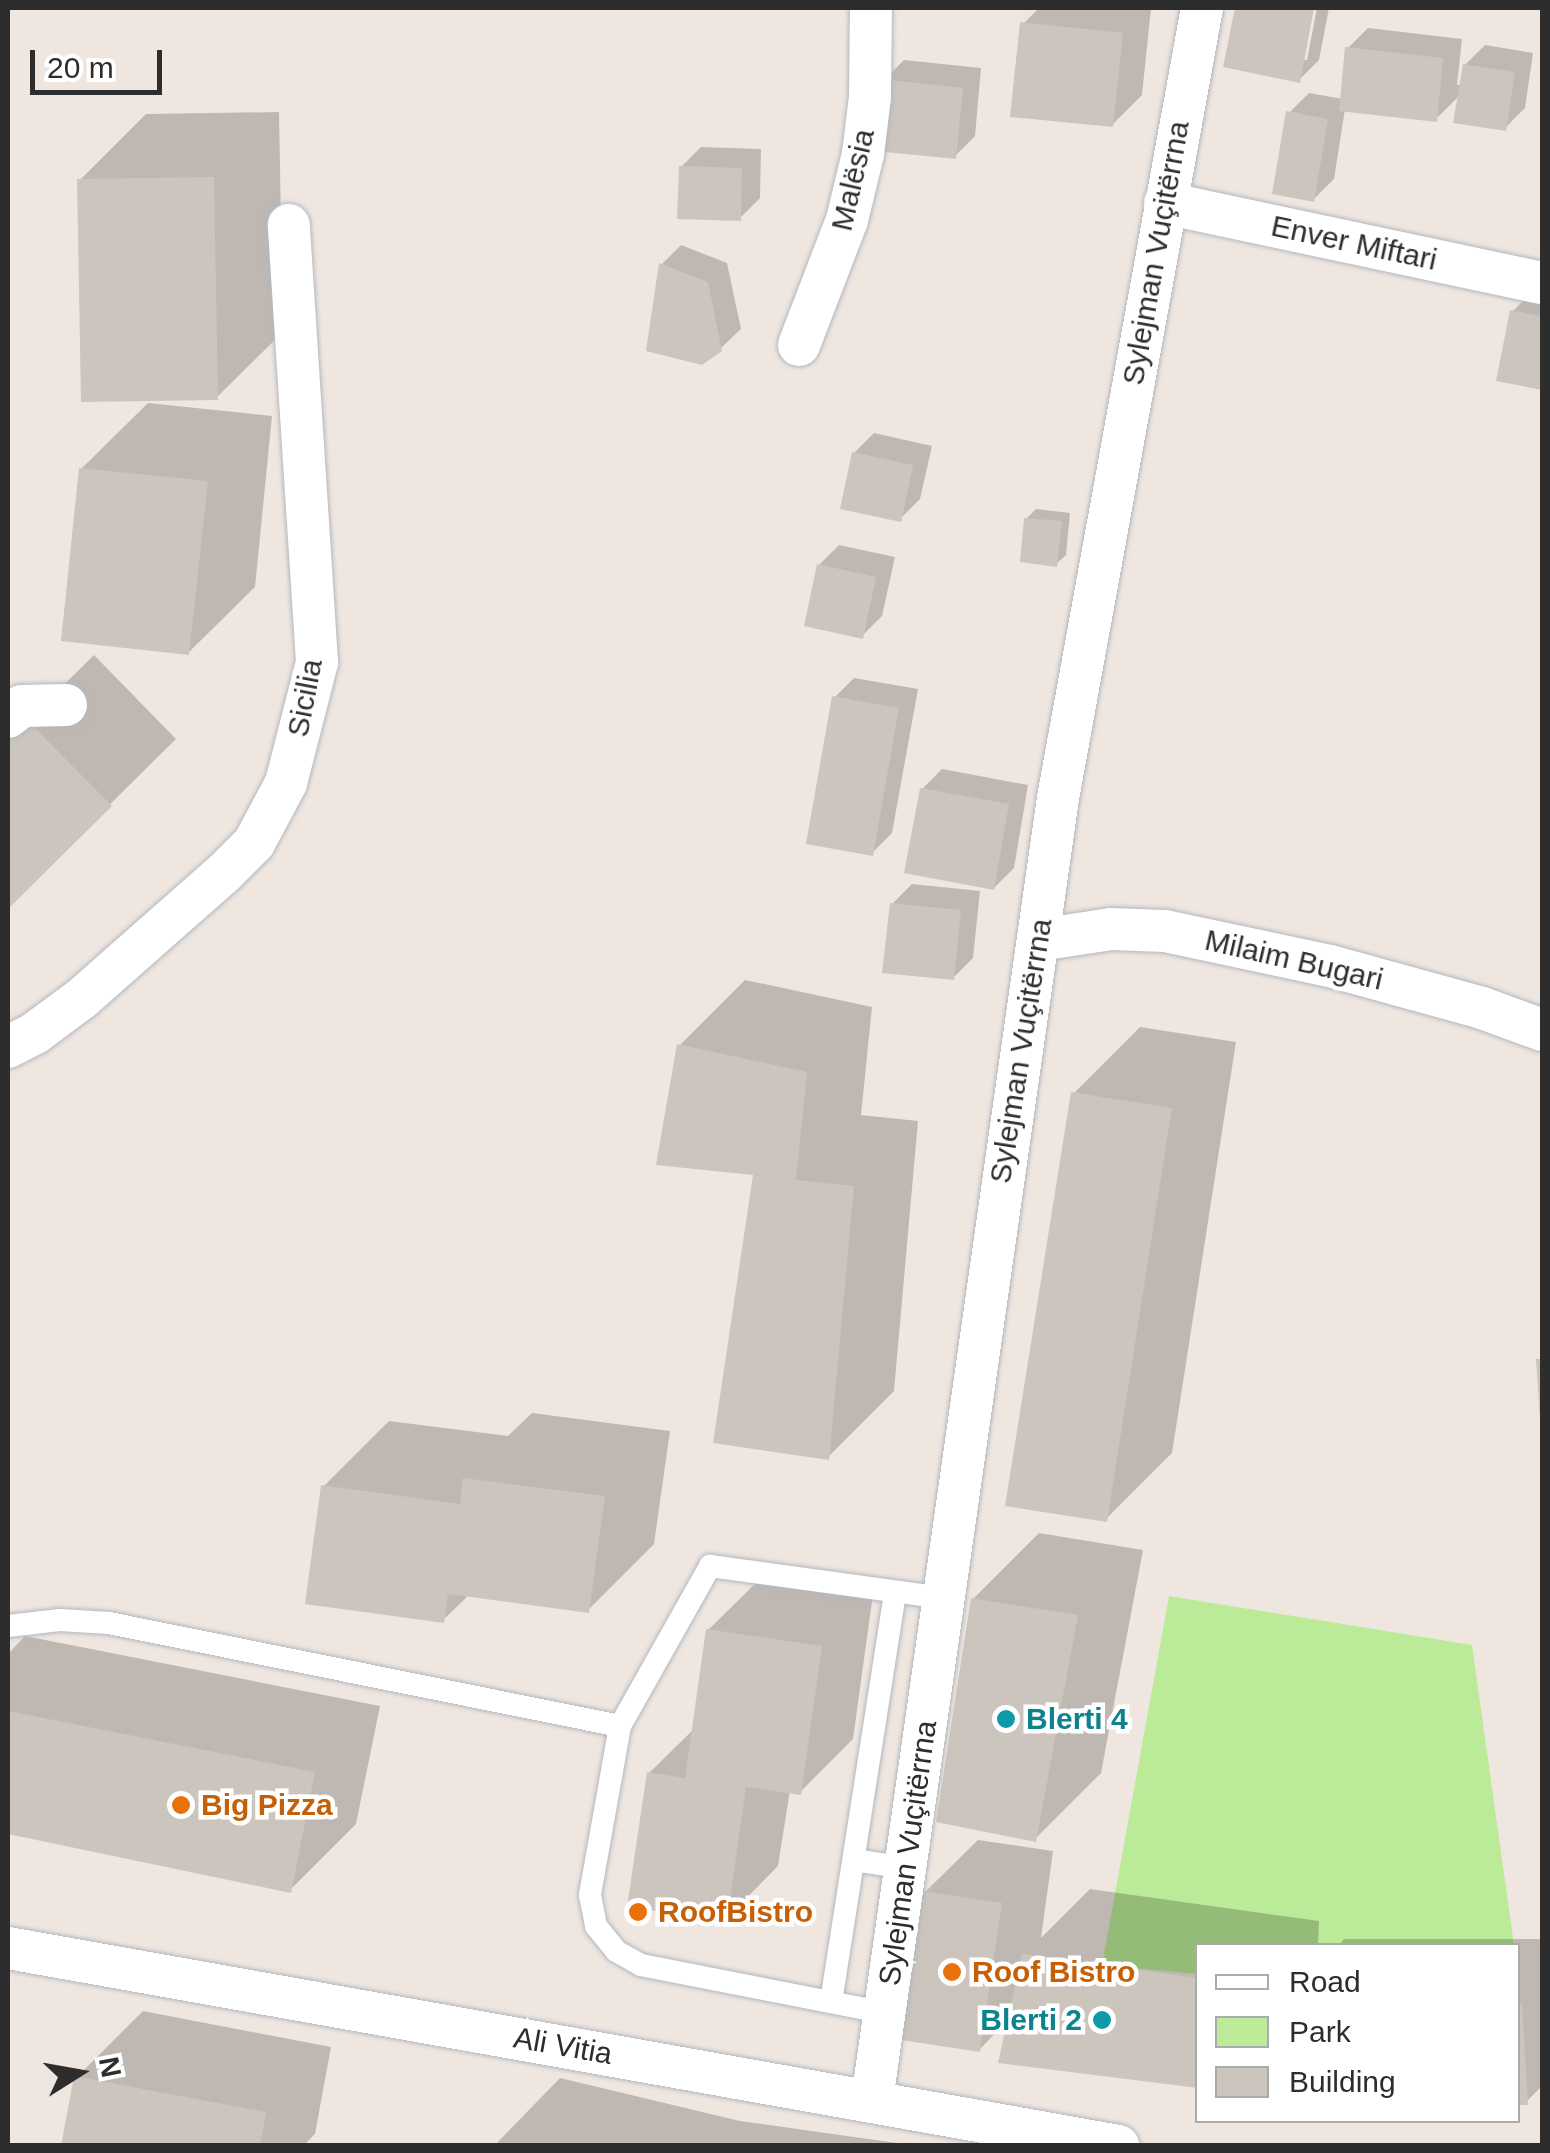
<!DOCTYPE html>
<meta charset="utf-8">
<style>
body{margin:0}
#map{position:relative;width:1550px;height:2153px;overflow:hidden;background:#efe7df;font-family:Helvetica,sans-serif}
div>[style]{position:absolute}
.green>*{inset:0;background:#bbea98}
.shadow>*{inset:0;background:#0003}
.building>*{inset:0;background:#cbc5bd}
.roads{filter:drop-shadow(0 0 2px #b3b7c1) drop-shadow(0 0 2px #b3b7c1)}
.service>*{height:22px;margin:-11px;padding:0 11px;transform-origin:11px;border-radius:11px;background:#fff}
.minor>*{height:42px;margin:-21px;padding:0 21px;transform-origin:21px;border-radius:21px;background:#fff}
.dots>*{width:28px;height:28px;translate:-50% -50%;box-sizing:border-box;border:5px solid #fff;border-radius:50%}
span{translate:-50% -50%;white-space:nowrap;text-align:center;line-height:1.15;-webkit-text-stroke:9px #fff;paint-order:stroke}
.street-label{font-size:30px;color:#2d2d2d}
.culture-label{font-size:30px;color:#0d838f;font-weight:700}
.left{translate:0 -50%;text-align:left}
.right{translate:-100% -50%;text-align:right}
.food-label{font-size:30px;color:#c56008;font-weight:700}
.frame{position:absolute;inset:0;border:10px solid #2d2d2d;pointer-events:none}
.legend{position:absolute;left:1195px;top:1943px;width:325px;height:180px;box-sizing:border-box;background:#fff;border:2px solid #ababab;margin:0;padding:12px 18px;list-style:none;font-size:30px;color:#2d2d2d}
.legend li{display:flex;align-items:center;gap:20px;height:50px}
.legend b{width:50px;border:2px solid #ababab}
.north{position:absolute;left:30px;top:2023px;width:100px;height:100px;-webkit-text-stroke:8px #fff;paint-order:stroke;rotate:79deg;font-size:28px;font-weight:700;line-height:40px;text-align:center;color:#2d2d2d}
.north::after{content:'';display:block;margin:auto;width:35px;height:45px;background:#2d2d2d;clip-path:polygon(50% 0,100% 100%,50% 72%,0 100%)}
.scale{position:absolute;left:30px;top:50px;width:132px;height:45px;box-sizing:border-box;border:5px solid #2d2d2d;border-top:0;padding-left:12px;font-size:30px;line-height:35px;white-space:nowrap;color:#2d2d2d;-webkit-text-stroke:8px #fff;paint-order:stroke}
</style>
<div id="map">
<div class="green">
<div style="clip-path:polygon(1169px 1596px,1472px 1645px,1514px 1945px,1198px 1946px,1197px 1974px,1102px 1965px)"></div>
</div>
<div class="shadow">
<div style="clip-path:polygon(1039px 8px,1151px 8px,1142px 95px,1112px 125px,1023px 24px)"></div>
<div style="clip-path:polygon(1237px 8px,1312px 8px,1301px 60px,1307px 60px,1317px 8px,1329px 8px,1319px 60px,1299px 80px,1226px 66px)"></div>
<div style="clip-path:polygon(1368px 28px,1462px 39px,1457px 85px,1462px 85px,1465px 65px,1485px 45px,1533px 53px,1525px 108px,1505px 128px,1460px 95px,1436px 119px,1345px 109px,1334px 179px,1314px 199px,1289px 113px,1309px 93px,1343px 99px,1348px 48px)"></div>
<div style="clip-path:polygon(904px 60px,981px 68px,975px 136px,955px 156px,884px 80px)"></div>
<div style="clip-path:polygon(279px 112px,283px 332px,216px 398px,80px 180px,146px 114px)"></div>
<div style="clip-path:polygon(701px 147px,761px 149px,760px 198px,740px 218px,681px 167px)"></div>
<div style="clip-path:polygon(681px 245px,727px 263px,741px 329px,720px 349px,661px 265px)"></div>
<div style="clip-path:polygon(1533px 291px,1542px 293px,1542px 388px,1499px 379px,1513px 311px)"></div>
<div style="clip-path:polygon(148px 403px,272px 416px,255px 587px,188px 653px,81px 469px)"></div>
<div style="clip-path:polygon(874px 433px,932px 446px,920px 499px,900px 519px,854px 453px)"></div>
<div style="clip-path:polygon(1036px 509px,1070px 513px,1066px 555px,1056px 564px,1026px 519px)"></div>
<div style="clip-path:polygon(839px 545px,895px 557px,882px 616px,862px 636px,819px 565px)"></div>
<div style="clip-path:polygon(94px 655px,176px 739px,8px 905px,8px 740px)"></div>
<div style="clip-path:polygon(854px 678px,918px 689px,892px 833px,872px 853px,834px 698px)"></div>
<div style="clip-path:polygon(942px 769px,1028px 785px,1014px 868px,994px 888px,922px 789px)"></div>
<div style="clip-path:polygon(912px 884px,980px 891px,973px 958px,953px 978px,892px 904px)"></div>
<div style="clip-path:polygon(745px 980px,872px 1007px,861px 1115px,918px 1121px,894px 1391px,828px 1457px,756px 1173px,679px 1046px)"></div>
<div style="clip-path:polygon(1140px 1027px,1236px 1042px,1172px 1453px,1106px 1519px,1074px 1093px)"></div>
<div style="clip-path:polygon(532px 1413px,670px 1431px,654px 1544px,588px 1610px,469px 1595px,443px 1620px,323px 1487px,389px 1421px,508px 1436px)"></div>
<div style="clip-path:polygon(1039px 1533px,1143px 1550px,1101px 1773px,1035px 1839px,973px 1599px)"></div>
<div style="clip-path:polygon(761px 1578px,873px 1594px,853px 1739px,800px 1792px,790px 1790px,778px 1866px,726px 1919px,649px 1773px,695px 1728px,708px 1630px)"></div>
<div style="clip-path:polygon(25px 1636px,380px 1706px,356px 1824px,290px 1890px,8px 1831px,8px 1654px)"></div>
<div style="clip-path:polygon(978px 1840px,1053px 1851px,1041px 1938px,1090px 1889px,1319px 1921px,1318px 1946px,1198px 1946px,1198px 2085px,1010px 2018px,980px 2049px,925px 1892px)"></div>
<div style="clip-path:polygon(1344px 1939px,1542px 1939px,1542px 2086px,1526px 2102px,1518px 2102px,1518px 1946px,1338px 1946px)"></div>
<div style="clip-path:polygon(143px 2011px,331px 2047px,315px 2134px,303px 2146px,64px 2146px,77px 2077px)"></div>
<div style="clip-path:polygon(560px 2078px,740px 2121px,918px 2146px,494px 2146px)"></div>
</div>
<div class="building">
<div style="clip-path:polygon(1235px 8px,1314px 8px,1300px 83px,1223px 67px)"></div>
<div style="clip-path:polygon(1020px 22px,1123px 33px,1113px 127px,1010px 117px)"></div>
<div style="clip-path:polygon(1345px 47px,1443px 58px,1437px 122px,1339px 111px)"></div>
<div style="clip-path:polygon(1463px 64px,1515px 72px,1506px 131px,1453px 123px)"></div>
<div style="clip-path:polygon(882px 79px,963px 88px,956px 159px,875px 151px)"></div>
<div style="clip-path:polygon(1286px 111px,1328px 119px,1314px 202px,1272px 194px)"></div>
<div style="clip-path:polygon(679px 166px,742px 168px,741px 221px,677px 219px)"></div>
<div style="clip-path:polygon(214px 177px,218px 400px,81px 402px,77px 179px)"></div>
<div style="clip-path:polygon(659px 263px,708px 282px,722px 351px,702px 365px,646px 351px)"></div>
<div style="clip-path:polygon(1510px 310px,1542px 316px,1542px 390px,1496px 381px)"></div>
<div style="clip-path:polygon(852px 452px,913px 465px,901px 522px,840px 509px)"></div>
<div style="clip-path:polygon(79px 468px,208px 481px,189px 655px,61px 641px)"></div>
<div style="clip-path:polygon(1024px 518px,1062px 521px,1057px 567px,1020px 562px)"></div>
<div style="clip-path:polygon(817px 564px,876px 577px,863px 639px,804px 626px)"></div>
<div style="clip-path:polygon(832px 696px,899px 708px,873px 856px,806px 844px)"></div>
<div style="clip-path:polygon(26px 719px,112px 806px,8px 909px,8px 737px)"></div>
<div style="clip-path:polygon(920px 788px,1009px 804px,994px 890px,904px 873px)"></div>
<div style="clip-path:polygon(890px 903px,961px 910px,954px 980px,882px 973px)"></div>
<div style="clip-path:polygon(677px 1044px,807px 1072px,796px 1180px,854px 1186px,829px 1460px,713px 1443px,753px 1175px,656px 1165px)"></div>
<div style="clip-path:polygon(1071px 1092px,1172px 1108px,1107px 1522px,1005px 1506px)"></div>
<div style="clip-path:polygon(1536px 1359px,1542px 1359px,1542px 1418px,1540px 1418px)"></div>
<div style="clip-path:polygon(463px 1478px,605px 1496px,589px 1613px,448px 1594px,444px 1623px,305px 1604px,321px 1485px,460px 1504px)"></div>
<div style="clip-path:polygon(971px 1598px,1078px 1615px,1036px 1842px,936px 1822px)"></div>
<div style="clip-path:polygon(706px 1629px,822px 1646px,801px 1795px,746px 1787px,727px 1921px,627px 1907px,647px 1772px,685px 1778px)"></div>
<div style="clip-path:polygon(8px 1711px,315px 1772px,291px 1893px,8px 1834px)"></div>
<div style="clip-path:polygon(923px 1891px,1002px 1903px,980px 2052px,901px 2040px)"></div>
<div style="clip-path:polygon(1022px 1954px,1198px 1978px,1198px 2088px,998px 2063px)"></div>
<div style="clip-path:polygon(1518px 2004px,1522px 2004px,1528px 2105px,1518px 2105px)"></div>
<div style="clip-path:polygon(74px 2076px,266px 2112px,260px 2146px,61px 2146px)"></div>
</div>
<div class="roads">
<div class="service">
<div style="left:8px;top:1626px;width:52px;rotate:-6.6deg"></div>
<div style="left:60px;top:1620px;width:49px;rotate:3.5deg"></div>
<div style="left:109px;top:1623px;width:521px;rotate:11.4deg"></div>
<div style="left:620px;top:1726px;width:184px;rotate:-60.6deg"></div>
<div style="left:710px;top:1566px;width:237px;rotate:7.8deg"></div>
<div style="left:620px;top:1726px;width:172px;rotate:100.1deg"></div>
<div style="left:590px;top:1895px;width:32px;rotate:79deg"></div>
<div style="left:596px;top:1926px;width:32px;rotate:51deg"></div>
<div style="left:616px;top:1951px;width:29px;rotate:29deg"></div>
<div style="left:641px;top:1965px;width:249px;rotate:11.1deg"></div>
<div style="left:854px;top:1860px;width:54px;rotate:8.6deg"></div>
<div style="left:831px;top:2002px;width:414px;rotate:-81.1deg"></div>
</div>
<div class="minor">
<div style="left:1165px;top:203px;width:385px;rotate:12deg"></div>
<div style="left:799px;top:345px;width:134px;rotate:-69deg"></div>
<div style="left:847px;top:220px;width:68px;rotate:-76.4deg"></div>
<div style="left:863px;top:154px;width:57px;rotate:-83deg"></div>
<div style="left:870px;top:97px;width:89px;rotate:-89.4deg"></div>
<div style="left:8px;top:717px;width:18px;rotate:-38deg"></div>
<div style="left:22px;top:706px;width:44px;rotate:-1.3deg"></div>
<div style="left:1039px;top:940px;width:73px;rotate:-8.7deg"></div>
<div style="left:1111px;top:929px;width:54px;rotate:2.1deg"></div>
<div style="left:1165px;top:931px;width:169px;rotate:12deg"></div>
<div style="left:1330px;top:966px;width:158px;rotate:15.4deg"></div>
<div style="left:1482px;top:1008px;width:64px;rotate:20.1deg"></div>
<div style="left:8px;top:1047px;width:30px;rotate:-27deg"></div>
<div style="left:35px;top:1033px;width:57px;rotate:-36.5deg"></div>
<div style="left:81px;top:999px;width:192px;rotate:-41.4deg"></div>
<div style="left:225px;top:872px;width:41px;rotate:-45deg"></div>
<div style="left:254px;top:843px;width:68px;rotate:-61.9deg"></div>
<div style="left:286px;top:783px;width:125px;rotate:-75.6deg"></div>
<div style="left:317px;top:662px;width:438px;rotate:-93.7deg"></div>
<div style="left:8px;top:1948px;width:1128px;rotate:10.11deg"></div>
<div style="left:872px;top:2100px;width:1315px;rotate:-81.87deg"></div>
<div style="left:1058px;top:798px;width:803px;rotate:-79.67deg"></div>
</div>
</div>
<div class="dots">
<div style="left:1006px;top:1719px;background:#0f9aa8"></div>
<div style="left:181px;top:1805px;background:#e8710a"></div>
<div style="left:638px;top:1912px;background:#e8710a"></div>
<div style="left:952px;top:1972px;background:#e8710a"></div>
<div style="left:1102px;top:2020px;background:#0f9aa8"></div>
</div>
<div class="street-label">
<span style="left:853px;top:180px;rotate:-77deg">Malësia</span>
<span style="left:1354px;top:243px;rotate:12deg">Enver Miftari</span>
<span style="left:1156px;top:253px;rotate:-80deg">Sylejman Vuçitërrna</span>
<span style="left:305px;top:698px;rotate:-79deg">Sicilia</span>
<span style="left:1294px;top:960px;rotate:13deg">Milaim Bugari</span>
<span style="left:1021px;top:1051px;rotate:-81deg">Sylejman Vuçitërrna</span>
<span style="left:908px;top:1853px;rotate:-82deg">Sylejman Vuçitërrna</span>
<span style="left:563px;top:2046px;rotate:10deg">Ali Vitia</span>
</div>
<div class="culture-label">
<span class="left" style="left:1026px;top:1719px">Blerti 4</span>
<span class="right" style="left:1082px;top:2020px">Blerti 2</span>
</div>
<div class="food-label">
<span class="left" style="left:201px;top:1805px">Big Pizza</span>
<span class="left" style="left:658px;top:1912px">RoofBistro</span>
<span class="left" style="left:972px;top:1972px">Roof Bistro</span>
</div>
<div class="frame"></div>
<ul class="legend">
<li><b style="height:12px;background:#fff"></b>Road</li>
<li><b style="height:28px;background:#bbea98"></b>Park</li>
<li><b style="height:28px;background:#cbc5bd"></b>Building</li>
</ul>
<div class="north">N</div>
<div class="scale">20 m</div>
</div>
